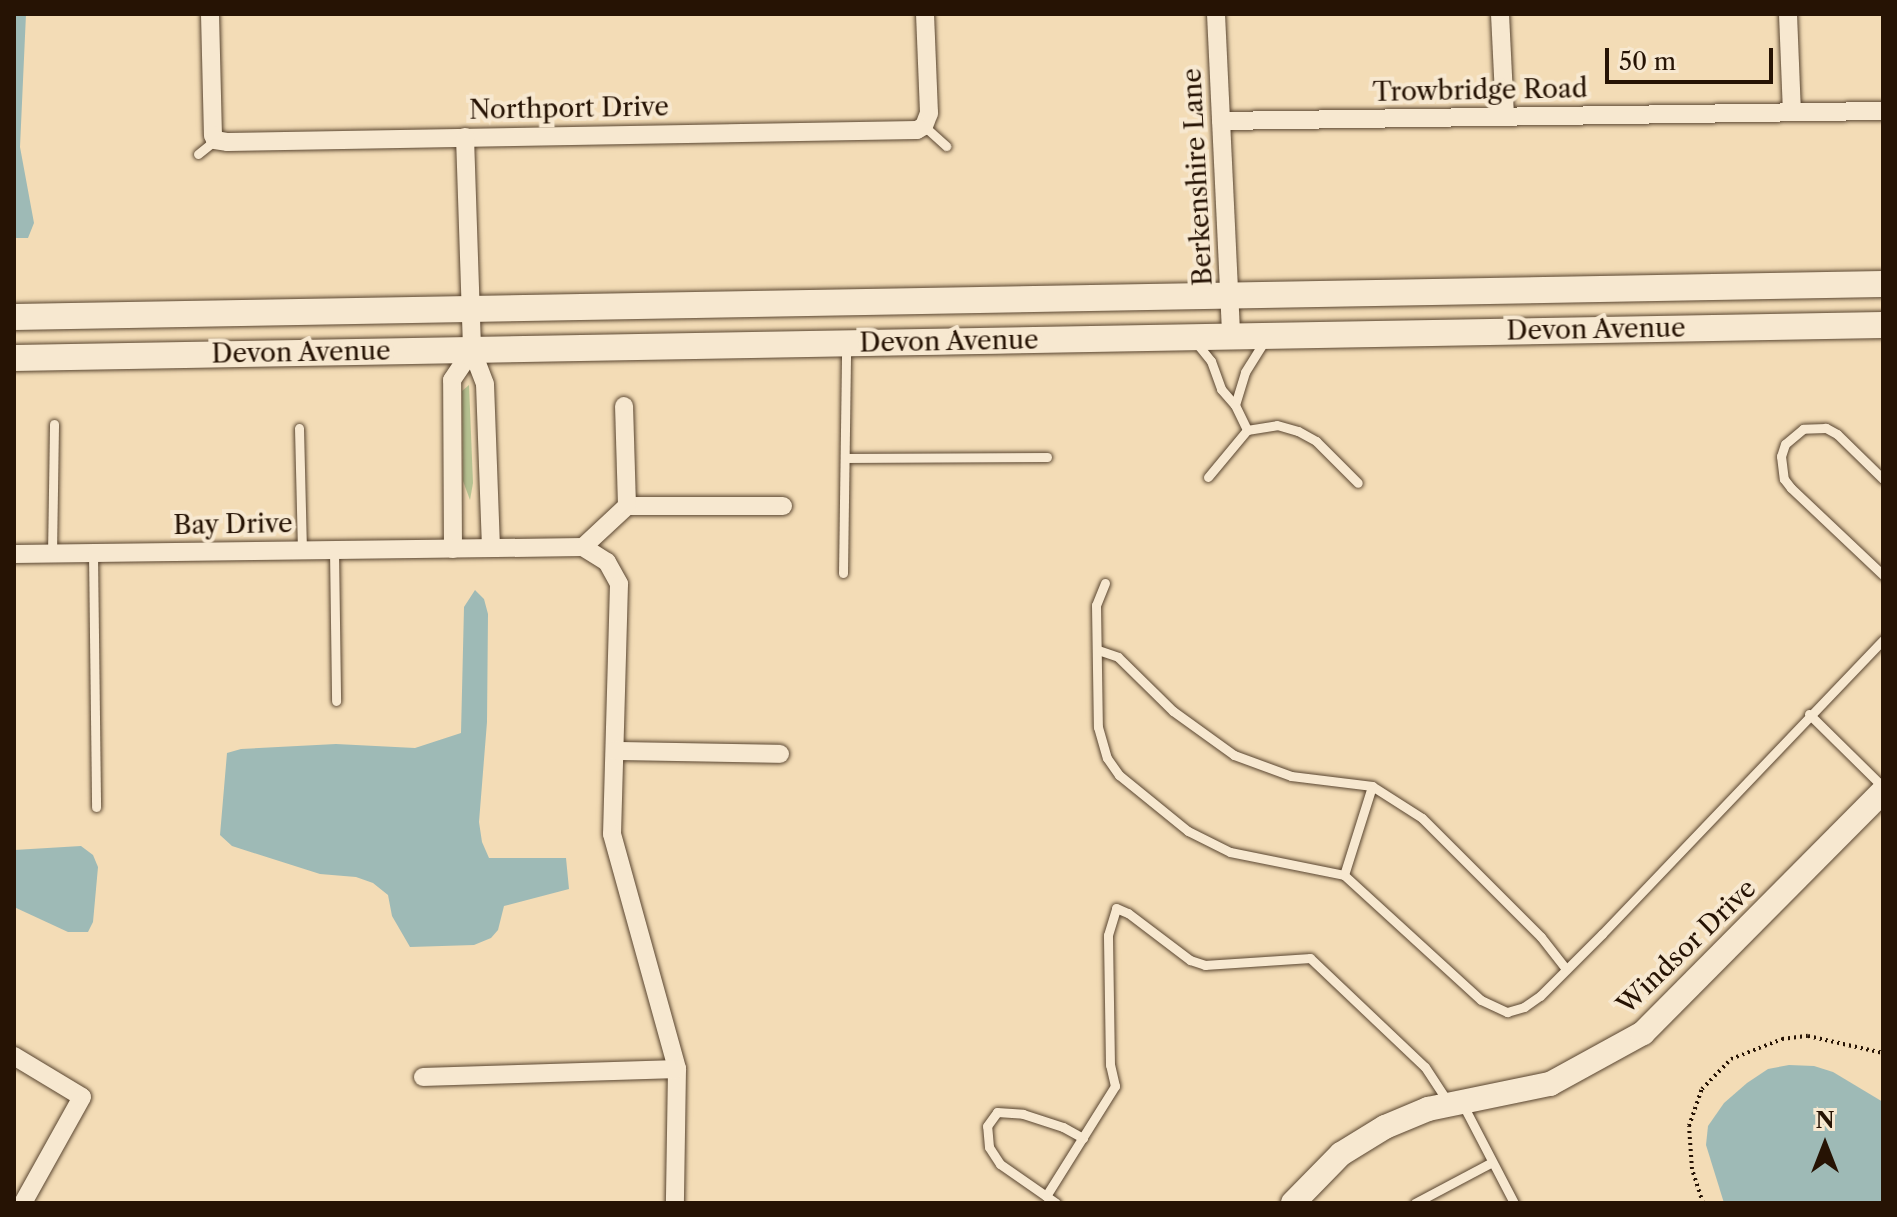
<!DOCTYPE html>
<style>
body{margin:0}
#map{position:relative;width:1897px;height:1217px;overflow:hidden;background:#f3dcb6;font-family:"Libre Caslon Text",serif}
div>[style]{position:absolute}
.green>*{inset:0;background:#b6c292}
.water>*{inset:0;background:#9ebab6}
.path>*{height:4px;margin-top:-2px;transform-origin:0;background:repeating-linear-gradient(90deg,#261304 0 2px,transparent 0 6px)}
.roads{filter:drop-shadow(0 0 2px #594530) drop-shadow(0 0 2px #594530)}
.service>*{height:9px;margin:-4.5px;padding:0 4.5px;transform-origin:4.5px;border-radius:4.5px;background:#f7e8d0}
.minor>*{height:18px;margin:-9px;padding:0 9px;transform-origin:9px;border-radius:9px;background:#f7e8d0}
.tertiary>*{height:24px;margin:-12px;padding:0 12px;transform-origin:12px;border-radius:12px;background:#f7e8d0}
.secondary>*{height:26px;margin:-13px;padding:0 13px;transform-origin:13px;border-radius:13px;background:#f7e8d0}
span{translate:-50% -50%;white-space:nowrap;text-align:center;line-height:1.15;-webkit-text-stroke:8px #f7e8d0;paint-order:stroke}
.street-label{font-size:26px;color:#261304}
.frame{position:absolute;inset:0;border:16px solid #261304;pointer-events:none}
.north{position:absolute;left:1785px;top:1105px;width:80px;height:80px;-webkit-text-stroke:6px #f7e8d0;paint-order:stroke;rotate:0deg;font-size:22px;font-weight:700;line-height:32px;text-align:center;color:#261304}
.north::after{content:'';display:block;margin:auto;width:28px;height:36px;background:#261304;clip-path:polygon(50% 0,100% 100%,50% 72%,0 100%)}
.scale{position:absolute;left:1605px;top:48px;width:168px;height:36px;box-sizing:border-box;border:4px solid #261304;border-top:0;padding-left:10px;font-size:24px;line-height:28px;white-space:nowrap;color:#261304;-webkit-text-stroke:6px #f7e8d0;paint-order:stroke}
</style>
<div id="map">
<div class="green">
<div style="clip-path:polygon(469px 385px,473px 483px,470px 500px,463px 481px,462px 391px)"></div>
</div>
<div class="water">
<div style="clip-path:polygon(14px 14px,26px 14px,20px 147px,34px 223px,28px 238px,14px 238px)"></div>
<div style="clip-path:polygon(475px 590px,484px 599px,488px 614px,487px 722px,479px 822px,482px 842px,489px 858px,566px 858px,569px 889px,504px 906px,498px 930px,491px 938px,474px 945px,410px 947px,392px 916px,388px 895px,373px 883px,356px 877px,320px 874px,232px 846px,220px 835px,227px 753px,241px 749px,336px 744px,415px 748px,461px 733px,464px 607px)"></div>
<div style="clip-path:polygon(81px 846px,93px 855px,98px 867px,93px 922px,88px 932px,68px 932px,14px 907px,14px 850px)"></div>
<div style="clip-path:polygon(1789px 1065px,1814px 1066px,1833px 1072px,1883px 1102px,1883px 1203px,1724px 1203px,1706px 1145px,1708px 1126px,1724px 1103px,1747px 1083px,1768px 1069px)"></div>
</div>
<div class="path">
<div style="left:1672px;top:1203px;width:7px"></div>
<div style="left:1703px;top:1203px;width:36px;rotate:-108deg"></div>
<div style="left:1692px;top:1169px;width:43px;rotate:-94deg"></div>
<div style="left:1689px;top:1126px;width:39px;rotate:-71deg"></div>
<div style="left:1702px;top:1089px;width:42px;rotate:-46deg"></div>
<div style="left:1731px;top:1059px;width:55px;rotate:-21.4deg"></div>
<div style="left:1782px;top:1039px;width:26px;rotate:-7deg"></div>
<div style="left:1808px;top:1036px;width:77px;rotate:12.8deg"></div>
</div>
<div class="roads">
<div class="service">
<div style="left:924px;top:126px;width:30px;rotate:42deg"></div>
<div style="left:198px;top:154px;width:22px;rotate:-39deg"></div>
<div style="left:1194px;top:340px;width:27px;rotate:51deg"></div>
<div style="left:1211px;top:361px;width:30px;rotate:70deg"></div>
<div style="left:1221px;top:389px;width:21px;rotate:49deg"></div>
<div style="left:1235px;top:405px;width:28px;rotate:64deg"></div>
<div style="left:1235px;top:405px;width:34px;rotate:-73deg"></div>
<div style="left:1245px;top:372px;width:38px;rotate:-58deg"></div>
<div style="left:299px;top:428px;width:123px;rotate:88.6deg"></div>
<div style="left:845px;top:458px;width:202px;rotate:-0.3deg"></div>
<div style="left:1208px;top:477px;width:61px;rotate:-50.3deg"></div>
<div style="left:1247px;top:430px;width:30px;rotate:-9deg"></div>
<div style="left:1277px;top:425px;width:22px;rotate:16deg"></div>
<div style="left:1298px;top:431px;width:21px;rotate:29deg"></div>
<div style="left:1316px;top:441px;width:59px;rotate:45deg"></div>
<div style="left:1883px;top:479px;width:64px;rotate:-135.6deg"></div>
<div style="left:1837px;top:434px;width:13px;rotate:-151deg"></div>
<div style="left:1826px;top:428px;width:23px;rotate:178deg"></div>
<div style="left:1803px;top:429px;width:23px;rotate:140deg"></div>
<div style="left:1785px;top:444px;width:13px;rotate:108deg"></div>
<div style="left:1781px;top:456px;width:23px;rotate:83deg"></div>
<div style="left:1784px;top:479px;width:11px;rotate:52deg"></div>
<div style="left:1791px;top:488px;width:127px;rotate:43.4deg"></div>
<div style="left:334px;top:550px;width:151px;rotate:89.2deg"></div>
<div style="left:93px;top:553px;width:254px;rotate:89.3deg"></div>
<div style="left:52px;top:554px;width:130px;rotate:-89.1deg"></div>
<div style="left:843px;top:573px;width:226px;rotate:-89.2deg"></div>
<div style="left:1105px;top:583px;width:24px;rotate:112deg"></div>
<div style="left:1096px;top:605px;width:122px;rotate:89.1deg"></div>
<div style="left:1098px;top:727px;width:32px;rotate:74deg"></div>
<div style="left:1107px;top:758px;width:21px;rotate:55deg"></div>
<div style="left:1119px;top:775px;width:89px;rotate:39.1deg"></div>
<div style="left:1188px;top:831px;width:47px;rotate:26.6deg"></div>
<div style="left:1230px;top:852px;width:116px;rotate:11.4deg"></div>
<div style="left:1344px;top:875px;width:185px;rotate:42.4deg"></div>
<div style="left:1481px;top:1000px;width:29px;rotate:25deg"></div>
<div style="left:1507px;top:1012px;width:18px;rotate:-16deg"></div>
<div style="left:1524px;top:1007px;width:19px;rotate:-35deg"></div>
<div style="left:1540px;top:996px;width:88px;rotate:-45deg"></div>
<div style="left:1602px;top:934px;width:407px;rotate:-46.3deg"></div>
<div style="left:1098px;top:650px;width:21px;rotate:19deg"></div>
<div style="left:1118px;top:657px;width:77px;rotate:44.5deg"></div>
<div style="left:1173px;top:711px;width:75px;rotate:35.8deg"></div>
<div style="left:1234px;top:755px;width:61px;rotate:20.2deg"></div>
<div style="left:1291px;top:776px;width:82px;rotate:7deg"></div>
<div style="left:1372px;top:786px;width:59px;rotate:32.6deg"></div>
<div style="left:1422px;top:818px;width:168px;rotate:45deg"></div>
<div style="left:1541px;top:937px;width:41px;rotate:52deg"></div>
<div style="left:1809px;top:714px;width:104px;rotate:44.6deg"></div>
<div style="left:1344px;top:875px;width:93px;rotate:-72.5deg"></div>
<div style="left:1462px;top:1103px;width:113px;rotate:62.5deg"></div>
<div style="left:1046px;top:1196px;width:56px;rotate:-145.2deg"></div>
<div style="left:1000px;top:1164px;width:20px;rotate:-123deg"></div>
<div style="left:989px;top:1147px;width:21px;rotate:-95deg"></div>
<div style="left:987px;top:1126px;width:17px;rotate:-54deg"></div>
<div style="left:997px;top:1112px;width:26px;rotate:4deg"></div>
<div style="left:1023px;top:1114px;width:42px;rotate:18deg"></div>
<div style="left:1063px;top:1127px;width:23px;rotate:29deg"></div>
<div style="left:1056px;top:1203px;width:12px;rotate:-145deg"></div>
<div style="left:1046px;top:1196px;width:130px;rotate:-57.9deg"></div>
<div style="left:1115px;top:1086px;width:22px;rotate:-103deg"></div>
<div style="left:1110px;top:1065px;width:130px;rotate:-90.9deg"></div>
<div style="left:1108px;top:935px;width:28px;rotate:-73deg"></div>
<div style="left:1116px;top:908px;width:13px;rotate:23deg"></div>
<div style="left:1128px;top:913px;width:78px;rotate:37.2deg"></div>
<div style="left:1190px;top:960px;width:16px;rotate:18deg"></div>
<div style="left:1205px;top:965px;width:105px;rotate:-3.8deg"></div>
<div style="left:1310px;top:958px;width:158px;rotate:43.5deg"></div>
<div style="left:1425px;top:1067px;width:42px;rotate:56.7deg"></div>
<div style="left:1415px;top:1203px;width:87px;rotate:-28deg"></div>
</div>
<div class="minor">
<div style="left:210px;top:14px;width:121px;rotate:88.6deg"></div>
<div style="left:213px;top:135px;width:5px;rotate:68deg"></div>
<div style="left:215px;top:140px;width:13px;rotate:9deg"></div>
<div style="left:228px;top:142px;width:689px;rotate:-1deg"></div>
<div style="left:917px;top:130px;width:8px;rotate:-30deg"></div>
<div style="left:924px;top:126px;width:14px;rotate:-69deg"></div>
<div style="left:929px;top:113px;width:99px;rotate:-92.3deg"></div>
<div style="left:1216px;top:14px;width:323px;rotate:87.3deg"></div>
<div style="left:1500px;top:14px;width:102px;rotate:87.2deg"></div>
<div style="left:1788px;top:14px;width:98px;rotate:87.7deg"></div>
<div style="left:1221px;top:121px;width:662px;rotate:-0.87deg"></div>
<div style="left:465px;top:137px;width:213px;rotate:88.1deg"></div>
<div style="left:472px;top:350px;width:36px;rotate:69deg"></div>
<div style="left:485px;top:384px;width:164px;rotate:87.9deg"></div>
<div style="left:627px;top:506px;width:156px"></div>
<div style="left:583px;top:547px;width:60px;rotate:-43deg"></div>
<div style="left:627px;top:506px;width:100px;rotate:-91.7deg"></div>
<div style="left:453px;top:549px;width:169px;rotate:-90.3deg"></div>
<div style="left:452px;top:380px;width:36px;rotate:-56deg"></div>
<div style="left:14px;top:554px;width:569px;rotate:-0.7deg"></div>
<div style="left:583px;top:547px;width:28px;rotate:32deg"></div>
<div style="left:607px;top:562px;width:25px;rotate:61deg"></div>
<div style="left:619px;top:584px;width:250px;rotate:91.6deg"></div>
<div style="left:612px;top:834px;width:244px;rotate:74.5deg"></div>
<div style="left:677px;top:1069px;width:134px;rotate:90.9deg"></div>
<div style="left:615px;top:751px;width:165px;rotate:1deg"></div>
<div style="left:14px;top:1056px;width:79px;rotate:31.1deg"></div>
<div style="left:82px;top:1097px;width:121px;rotate:119.1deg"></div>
<div style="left:423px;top:1077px;width:254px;rotate:-1.8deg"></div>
</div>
<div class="tertiary">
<div style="left:1293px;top:1203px;width:69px;rotate:-45.6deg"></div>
<div style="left:1341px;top:1154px;width:52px;rotate:-31.5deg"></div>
<div style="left:1385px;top:1127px;width:47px;rotate:-22.7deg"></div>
<div style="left:1428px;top:1109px;width:125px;rotate:-11.6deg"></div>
<div style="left:1550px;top:1084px;width:106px;rotate:-28.7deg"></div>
<div style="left:1643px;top:1033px;width:341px;rotate:-45.2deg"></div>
</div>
<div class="secondary">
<div style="left:14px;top:317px;width:1869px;rotate:-1.01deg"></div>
<div style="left:14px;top:358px;width:1869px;rotate:-1.01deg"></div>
</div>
</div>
<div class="street-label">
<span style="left:1480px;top:91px;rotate:-1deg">Trowbridge Road</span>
<span style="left:569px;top:109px;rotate:-1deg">Northport Drive</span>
<span style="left:1198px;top:177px;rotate:-93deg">Berkenshire Lane</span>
<span style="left:1596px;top:330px;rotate:-1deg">Devon Avenue</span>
<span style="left:949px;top:342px;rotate:-1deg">Devon Avenue</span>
<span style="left:301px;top:353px;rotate:-1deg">Devon Avenue</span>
<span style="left:233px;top:525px;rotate:-1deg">Bay Drive</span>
<span style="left:1687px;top:947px;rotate:-44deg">Windsor Drive</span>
</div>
<div class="frame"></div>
<div class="north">N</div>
<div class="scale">50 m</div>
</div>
